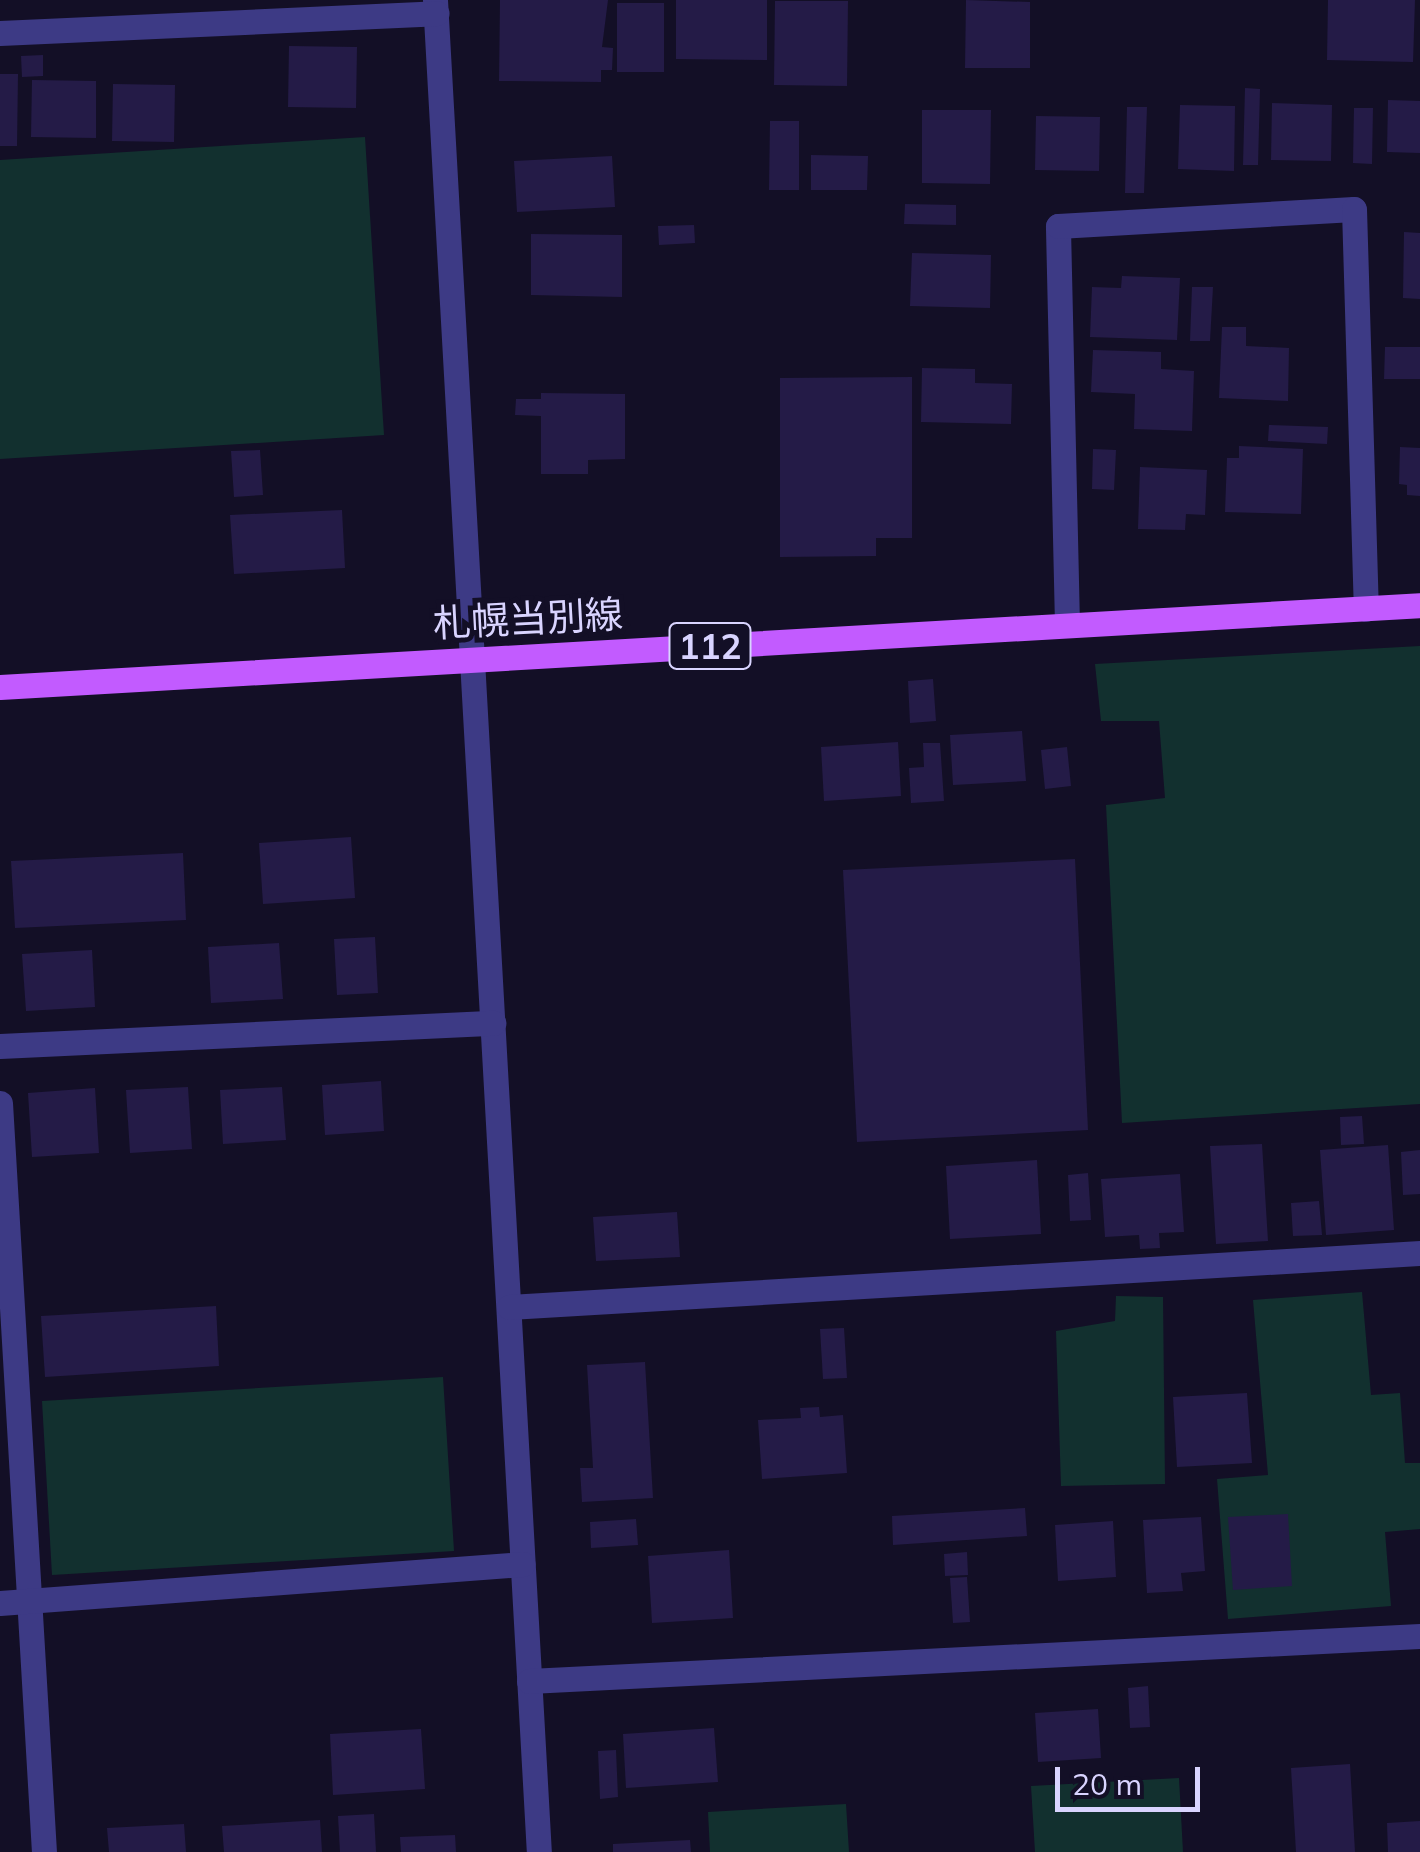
<!DOCTYPE html>
<meta charset="utf-8">
<style>
body{margin:0}
#map{position:relative;width:1420px;height:1852px;overflow:hidden;background:#130f26;font-family:Mulish,"Noto Sans JP",sans-serif}
div>[style]{position:absolute}
.green>*{inset:0;background:#12302f}
.building>*{inset:0;background:#241b47}
.minor>*{height:25px;margin:-12.5px;padding:0 12.5px;transform-origin:12.5px;border-radius:12.5px;background:#3d3a85}
.major>*{height:25px;margin:-12.5px;padding:0 12.5px;transform-origin:12.5px;border-radius:12.5px;background:#c25bff}
span{translate:-50% -50%;white-space:nowrap;text-align:center;line-height:1.15;-webkit-text-stroke:10px #130f26;paint-order:stroke}
.shield-label span{padding:2px 8px;background:#130f26;border:2px solid;border-radius:8px;-webkit-text-stroke-width:0}
.shield-label{font-size:35px;color:#d9d4ff;font-weight:700}
.street-label{font-size:38px;color:#d9d4ff}
.scale{position:absolute;left:1055px;top:1767px;width:145px;height:45px;box-sizing:border-box;border:5px solid #d9d4ff;border-top:0;padding-left:12px;font-size:30px;line-height:35px;white-space:nowrap;color:#d9d4ff;-webkit-text-stroke:8px #130f26;paint-order:stroke}
</style>
<div id="map">
<div class="green">
<div style="clip-path:polygon(365px 137px,384px 435px,0 459px,0 160px)"></div>
<div style="clip-path:polygon(1420px 646px,1420px 1104px,1122px 1123px,1106px 805px,1165px 798px,1159px 721px,1101px 721px,1095px 664px)"></div>
<div style="clip-path:polygon(1362px 1292px,1371px 1395px,1400px 1393px,1405px 1463px,1420px 1463px,1420px 1529px,1385px 1532px,1391px 1606px,1228px 1619px,1217px 1479px,1268px 1475px,1253px 1300px)"></div>
<div style="clip-path:polygon(1116px 1296px,1163px 1297px,1165px 1484px,1061px 1486px,1056px 1331px,1115px 1321px)"></div>
<div style="clip-path:polygon(443px 1377px,454px 1551px,52px 1575px,42px 1401px)"></div>
<div style="clip-path:polygon(1179px 1778px,1183px 1852px,1035px 1852px,1031px 1786px)"></div>
<div style="clip-path:polygon(846px 1804px,849px 1852px,710px 1852px,708px 1812px)"></div>
</div>
<div class="building">
<div style="clip-path:polygon(500px 0,608px 0,602px 47px,613px 48px,612px 70px,601px 70px,601px 82px,499px 81px)"></div>
<div style="clip-path:polygon(676px 0,767px 0,767px 60px,676px 59px)"></div>
<div style="clip-path:polygon(966px 0,1030px 2px,1030px 68px,965px 68px)"></div>
<div style="clip-path:polygon(1328px 0,1415px 0,1413px 62px,1327px 60px)"></div>
<div style="clip-path:polygon(775px 1px,848px 1px,847px 86px,774px 85px)"></div>
<div style="clip-path:polygon(617px 3px,664px 3px,664px 72px,617px 72px)"></div>
<div style="clip-path:polygon(289px 46px,357px 47px,356px 108px,288px 107px)"></div>
<div style="clip-path:polygon(43px 55px,43px 76px,22px 77px,21px 56px)"></div>
<div style="clip-path:polygon(0 74px,18px 74px,17px 146px,0 146px)"></div>
<div style="clip-path:polygon(32px 80px,96px 81px,96px 138px,31px 137px)"></div>
<div style="clip-path:polygon(113px 84px,175px 85px,174px 142px,112px 141px)"></div>
<div style="clip-path:polygon(1245px 88px,1260px 89px,1258px 165px,1243px 165px)"></div>
<div style="clip-path:polygon(1388px 100px,1420px 101px,1420px 153px,1387px 152px)"></div>
<div style="clip-path:polygon(1272px 103px,1332px 105px,1331px 161px,1271px 160px)"></div>
<div style="clip-path:polygon(1180px 105px,1235px 106px,1234px 171px,1178px 169px)"></div>
<div style="clip-path:polygon(1127px 107px,1147px 107px,1144px 193px,1125px 193px)"></div>
<div style="clip-path:polygon(1354px 108px,1373px 108px,1372px 164px,1353px 163px)"></div>
<div style="clip-path:polygon(922px 110px,991px 110px,990px 184px,922px 183px)"></div>
<div style="clip-path:polygon(1036px 116px,1100px 117px,1099px 171px,1035px 170px)"></div>
<div style="clip-path:polygon(770px 121px,799px 121px,799px 190px,769px 190px)"></div>
<div style="clip-path:polygon(811px 155px,868px 156px,867px 190px,811px 190px)"></div>
<div style="clip-path:polygon(612px 156px,615px 207px,517px 212px,514px 161px)"></div>
<div style="clip-path:polygon(905px 204px,956px 205px,956px 225px,904px 224px)"></div>
<div style="clip-path:polygon(694px 225px,695px 243px,659px 245px,658px 226px)"></div>
<div style="clip-path:polygon(1404px 232px,1420px 233px,1420px 299px,1403px 298px)"></div>
<div style="clip-path:polygon(531px 234px,622px 235px,622px 297px,531px 295px)"></div>
<div style="clip-path:polygon(912px 253px,991px 255px,990px 308px,910px 306px)"></div>
<div style="clip-path:polygon(1122px 276px,1180px 278px,1177px 340px,1090px 337px,1092px 287px,1121px 288px)"></div>
<div style="clip-path:polygon(1192px 287px,1213px 287px,1210px 341px,1190px 341px)"></div>
<div style="clip-path:polygon(1222px 327px,1246px 327px,1246px 346px,1289px 348px,1288px 401px,1219px 398px)"></div>
<div style="clip-path:polygon(1385px 347px,1420px 347px,1420px 379px,1384px 379px)"></div>
<div style="clip-path:polygon(1093px 350px,1161px 352px,1161px 369px,1194px 371px,1192px 431px,1134px 429px,1135px 394px,1091px 392px)"></div>
<div style="clip-path:polygon(922px 368px,975px 369px,975px 383px,1012px 384px,1011px 424px,921px 422px)"></div>
<div style="clip-path:polygon(912px 377px,912px 538px,876px 538px,876px 556px,780px 557px,780px 378px)"></div>
<div style="clip-path:polygon(541px 393px,625px 394px,625px 459px,588px 460px,588px 474px,541px 474px,541px 416px,515px 415px,516px 399px,541px 399px)"></div>
<div style="clip-path:polygon(1269px 425px,1328px 427px,1327px 444px,1268px 441px)"></div>
<div style="clip-path:polygon(1239px 446px,1303px 449px,1301px 514px,1225px 512px,1227px 458px,1239px 458px)"></div>
<div style="clip-path:polygon(1400px 447px,1420px 448px,1420px 496px,1407px 495px,1407px 485px,1399px 484px)"></div>
<div style="clip-path:polygon(1093px 449px,1116px 450px,1114px 490px,1092px 489px)"></div>
<div style="clip-path:polygon(260px 450px,263px 495px,234px 497px,231px 451px)"></div>
<div style="clip-path:polygon(1140px 467px,1207px 470px,1205px 515px,1186px 514px,1185px 530px,1138px 529px)"></div>
<div style="clip-path:polygon(342px 510px,345px 568px,234px 574px,230px 515px)"></div>
<div style="clip-path:polygon(933px 679px,936px 721px,910px 723px,908px 681px)"></div>
<div style="clip-path:polygon(1022px 731px,1026px 781px,953px 785px,950px 735px)"></div>
<div style="clip-path:polygon(898px 742px,901px 796px,824px 801px,821px 747px)"></div>
<div style="clip-path:polygon(923px 743px,940px 743px,944px 801px,911px 803px,909px 768px,924px 767px)"></div>
<div style="clip-path:polygon(1067px 747px,1071px 786px,1045px 789px,1041px 750px)"></div>
<div style="clip-path:polygon(351px 837px,355px 898px,263px 904px,259px 843px)"></div>
<div style="clip-path:polygon(183px 853px,186px 920px,15px 928px,11px 861px)"></div>
<div style="clip-path:polygon(1075px 859px,1088px 1130px,857px 1142px,843px 870px)"></div>
<div style="clip-path:polygon(375px 937px,378px 993px,337px 995px,334px 939px)"></div>
<div style="clip-path:polygon(279px 943px,283px 999px,211px 1003px,208px 947px)"></div>
<div style="clip-path:polygon(92px 950px,95px 1007px,26px 1011px,22px 954px)"></div>
<div style="clip-path:polygon(381px 1081px,384px 1131px,325px 1135px,322px 1085px)"></div>
<div style="clip-path:polygon(188px 1087px,192px 1149px,130px 1153px,126px 1090px)"></div>
<div style="clip-path:polygon(282px 1087px,286px 1140px,223px 1144px,220px 1090px)"></div>
<div style="clip-path:polygon(95px 1088px,99px 1153px,32px 1157px,28px 1093px)"></div>
<div style="clip-path:polygon(1362px 1116px,1364px 1144px,1341px 1145px,1340px 1117px)"></div>
<div style="clip-path:polygon(1262px 1144px,1268px 1241px,1216px 1244px,1210px 1146px)"></div>
<div style="clip-path:polygon(1388px 1145px,1394px 1230px,1326px 1235px,1320px 1150px)"></div>
<div style="clip-path:polygon(1420px 1150px,1420px 1194px,1403px 1195px,1401px 1152px)"></div>
<div style="clip-path:polygon(1037px 1160px,1041px 1234px,950px 1239px,946px 1166px)"></div>
<div style="clip-path:polygon(1088px 1173px,1091px 1220px,1070px 1221px,1068px 1175px)"></div>
<div style="clip-path:polygon(1180px 1174px,1184px 1232px,1159px 1233px,1160px 1248px,1140px 1249px,1139px 1235px,1105px 1237px,1101px 1179px)"></div>
<div style="clip-path:polygon(1319px 1201px,1322px 1235px,1293px 1236px,1291px 1203px)"></div>
<div style="clip-path:polygon(677px 1212px,680px 1257px,596px 1261px,593px 1217px)"></div>
<div style="clip-path:polygon(216px 1306px,219px 1366px,45px 1377px,41px 1316px)"></div>
<div style="clip-path:polygon(844px 1328px,847px 1378px,823px 1379px,820px 1329px)"></div>
<div style="clip-path:polygon(645px 1362px,653px 1498px,582px 1502px,580px 1468px,593px 1468px,587px 1365px)"></div>
<div style="clip-path:polygon(1247px 1393px,1252px 1463px,1177px 1467px,1173px 1397px)"></div>
<div style="clip-path:polygon(819px 1407px,820px 1417px,843px 1415px,847px 1473px,762px 1479px,758px 1420px,801px 1418px,800px 1408px)"></div>
<div style="clip-path:polygon(1025px 1508px,1027px 1536px,893px 1545px,892px 1516px)"></div>
<div style="clip-path:polygon(1288px 1514px,1292px 1586px,1233px 1590px,1228px 1517px)"></div>
<div style="clip-path:polygon(1201px 1517px,1205px 1571px,1181px 1573px,1183px 1591px,1147px 1593px,1143px 1520px)"></div>
<div style="clip-path:polygon(636px 1519px,638px 1545px,591px 1548px,590px 1522px)"></div>
<div style="clip-path:polygon(1113px 1521px,1116px 1577px,1058px 1581px,1055px 1525px)"></div>
<div style="clip-path:polygon(729px 1550px,733px 1618px,652px 1623px,648px 1556px)"></div>
<div style="clip-path:polygon(967px 1552px,968px 1575px,945px 1576px,944px 1554px)"></div>
<div style="clip-path:polygon(967px 1577px,970px 1622px,953px 1623px,950px 1578px)"></div>
<div style="clip-path:polygon(1148px 1686px,1150px 1727px,1130px 1728px,1128px 1688px)"></div>
<div style="clip-path:polygon(1098px 1709px,1101px 1758px,1038px 1762px,1035px 1713px)"></div>
<div style="clip-path:polygon(714px 1728px,718px 1782px,626px 1788px,623px 1734px)"></div>
<div style="clip-path:polygon(421px 1729px,425px 1789px,333px 1795px,330px 1734px)"></div>
<div style="clip-path:polygon(616px 1750px,618px 1797px,600px 1799px,598px 1751px)"></div>
<div style="clip-path:polygon(1350px 1764px,1355px 1852px,1296px 1852px,1291px 1768px)"></div>
<div style="clip-path:polygon(374px 1814px,376px 1852px,340px 1852px,338px 1816px)"></div>
<div style="clip-path:polygon(320px 1820px,322px 1852px,224px 1852px,222px 1826px)"></div>
<div style="clip-path:polygon(1420px 1821px,1420px 1852px,1388px 1852px,1387px 1823px)"></div>
<div style="clip-path:polygon(184px 1824px,186px 1852px,109px 1852px,107px 1828px)"></div>
<div style="clip-path:polygon(455px 1835px,456px 1852px,401px 1852px,400px 1837px)"></div>
<div style="clip-path:polygon(690px 1840px,691px 1852px,613px 1852px,613px 1844px)"></div>
</div>
<div class="minor">
<div style="left:435px;top:0;width:1855px;rotate:86.79deg"></div>
<div style="left:0;top:33px;width:437px;rotate:-2.6deg"></div>
<div style="left:1067px;top:625px;width:399px;rotate:-91.3deg"></div>
<div style="left:1058px;top:226px;width:296px;rotate:-3.3deg"></div>
<div style="left:1354px;top:209px;width:400px;rotate:88.3deg"></div>
<div style="left:0;top:1046px;width:494px;rotate:-2.7deg"></div>
<div style="left:0;top:1103px;width:750px;rotate:86.64deg"></div>
<div style="left:509px;top:1307px;width:913px;rotate:-3.39deg"></div>
<div style="left:0;top:1603px;width:524px;rotate:-4.26deg"></div>
<div style="left:529px;top:1681px;width:892px;rotate:-2.89deg"></div>
</div>
<div class="major">
<div style="left:0;top:687px;width:1422px;rotate:-3.3deg"></div>
</div>
<div class="shield-label">
<span style="left:710px;top:646px">112</span>
</div>
<div class="street-label">
<span style="left:528px;top:619px;rotate:-3deg">札幌当別線</span>
</div>
<div class="scale">20 m</div>
</div>
